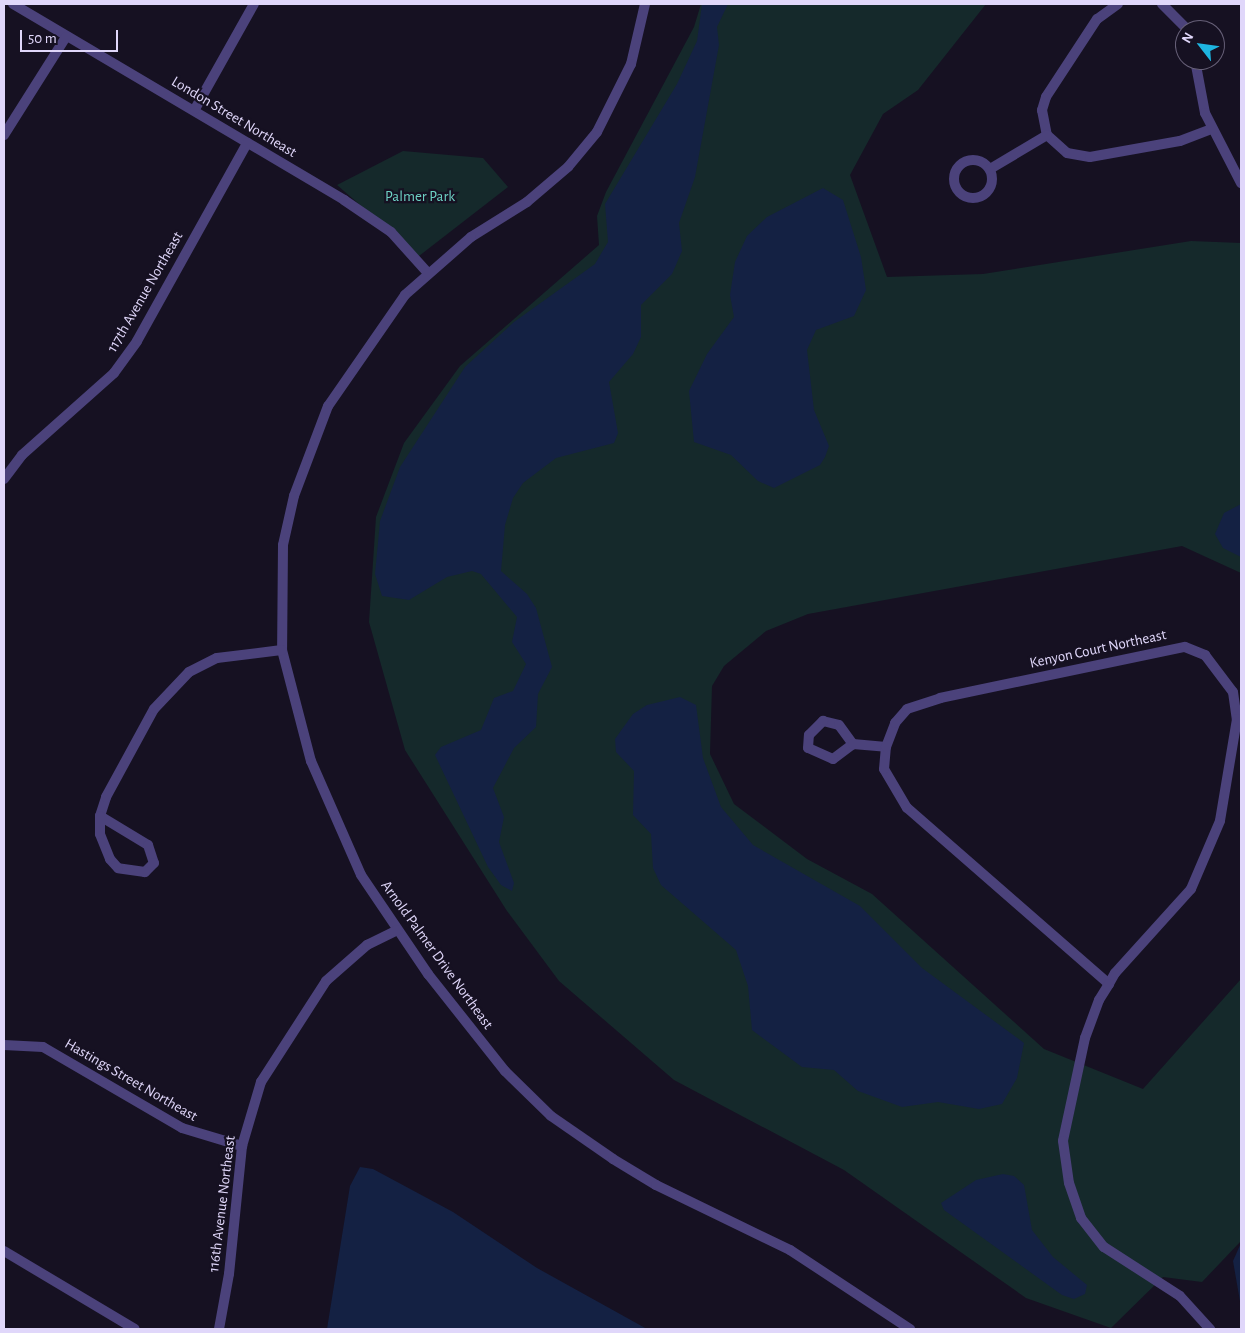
<!DOCTYPE html>
<style>
body{margin:0}
#map{position:relative;width:1245px;height:1333px;overflow:hidden;background:#161122;font-family:"Alegreya Sans",sans-serif}
div>[style]{position:absolute}
.green>*{inset:0;background:#15292b}
.water>*{inset:0;background:#142143}
.street>*{height:10px;margin:-5px;padding:0 5px;transform-origin:5px;border-radius:5px;background:#4b427b}
.street>.ring{margin:-5px;padding:0;box-sizing:content-box;background:none;border:10px solid #4b427b;border-radius:50%}
span{translate:-50% -50%;white-space:nowrap;text-align:center;line-height:1.15;-webkit-text-stroke:4.5px #161122;paint-order:stroke}
.street-label{font-size:15px;color:#e0d7fa}
.park-label{font-size:15px;color:#6dd1c4}
.frame{position:absolute;inset:0;border:5px solid #e0d7fa;pointer-events:none}
.north{position:absolute;left:1175px;top:20px;width:50px;height:50px;box-sizing:border-box;background:#161122;border:1px solid #676078;border-radius:50%;rotate:300deg;font-size:14px;font-weight:700;line-height:20px;text-align:center;color:#e0d7fa}
.north::after{content:'';display:block;margin:auto;width:18px;height:22px;background:#1eb5e0;clip-path:polygon(50% 0,100% 100%,50% 72%,0 100%)}
.scale{position:absolute;left:20px;top:30px;width:98px;height:22px;box-sizing:border-box;border:2px solid #e0d7fa;border-top:0;padding-left:6px;font-size:15px;line-height:18px;white-space:nowrap;color:#e0d7fa;-webkit-text-stroke:4px #161122;paint-order:stroke}
</style>
<div id="map">
<div class="green">
<div style="clip-path:polygon(701px 4px,986px 4px,918px 90px,883px 114px,850px 175px,887px 277px,983px 274px,1191px 241px,1241px 243px,1241px 573px,1182px 546px,808px 614px,766px 631px,724px 666px,712px 686px,710px 754px,734px 804px,807px 859px,872px 894px,1044px 1049px,1143px 1089px,1241px 979px,1241px 1241px,1202px 1282px,1163px 1277px,1111px 1328px,1026px 1298px,844px 1170px,674px 1080px,559px 981px,507px 911px,405px 750px,369px 622px,376px 517px,404px 443px,460px 366px,599px 245px,597px 216px,606px 192px,694px 27px)"></div>
<div style="clip-path:polygon(403px 151px,483px 158px,508px 187px,419px 256px,337px 185px)"></div>
</div>
<div class="water">
<div style="clip-path:polygon(702px 4px,728px 4px,717px 27px,719px 45px,695px 177px,679px 223px,682px 251px,672px 274px,641px 305px,641px 337px,633px 354px,609px 382px,618px 433px,614px 443px,556px 458px,523px 483px,513px 498px,505px 525px,501px 571px,527px 594px,536px 608px,552px 667px,538px 694px,536px 727px,514px 748px,493px 788px,504px 817px,499px 842px,514px 883px,512px 891px,501px 885px,488px 867px,435px 755px,441px 747px,481px 730px,494px 698px,513px 691px,526px 664px,512px 642px,517px 617px,481px 574px,472px 571px,447px 577px,409px 600px,382px 596px,375px 574px,380px 521px,400px 467px,465px 367px,514px 322px,595px 264px,602px 252px,608px 242px,605px 204px,677px 84px,697px 41px)"></div>
<div style="clip-path:polygon(823px 188px,843px 200px,861px 257px,866px 290px,854px 316px,816px 330px,807px 350px,814px 410px,829px 446px,825px 457px,820px 465px,774px 488px,758px 481px,731px 455px,694px 442px,689px 391px,707px 354px,734px 317px,730px 295px,735px 262px,747px 236px,767px 217px)"></div>
<div style="clip-path:polygon(1241px 504px,1241px 557px,1223px 548px,1215px 534px,1224px 513px)"></div>
<div style="clip-path:polygon(680px 697px,696px 705px,703px 758px,721px 807px,753px 845px,860px 906px,922px 968px,1024px 1043px,1017px 1078px,1002px 1104px,979px 1109px,938px 1102px,902px 1107px,858px 1091px,834px 1070px,802px 1067px,752px 1030px,748px 986px,736px 950px,661px 885px,653px 868px,651px 834px,633px 815px,634px 771px,616px 752px,615px 739px,633px 714px,647px 705px)"></div>
<div style="clip-path:polygon(360px 1167px,373px 1169px,453px 1212px,537px 1268px,647px 1329px,327px 1329px,350px 1186px)"></div>
<div style="clip-path:polygon(1003px 1174px,1014px 1176px,1024px 1185px,1032px 1230px,1053px 1257px,1087px 1285px,1085px 1294px,1074px 1299px,1062px 1295px,944px 1210px,941px 1203px,976px 1180px)"></div>
<div style="clip-path:polygon(1241px 1243px,1241px 1307px,1233px 1261px)"></div>
</div>
<div class="street">
<div style="left:13px;top:4px;width:385px;rotate:30.6deg"></div>
<div style="left:344px;top:200px;width:57px;rotate:34.2deg"></div>
<div style="left:391px;top:232px;width:54px;rotate:48deg"></div>
<div style="left:645px;top:4px;width:62px;rotate:103.1deg"></div>
<div style="left:631px;top:64px;width:76px;rotate:116.6deg"></div>
<div style="left:597px;top:132px;width:45px;rotate:129.6deg"></div>
<div style="left:568px;top:167px;width:54px;rotate:139.5deg"></div>
<div style="left:527px;top:202px;width:66px;rotate:148deg"></div>
<div style="left:471px;top:237px;width:88px;rotate:138.7deg"></div>
<div style="left:405px;top:295px;width:135px;rotate:124.7deg"></div>
<div style="left:328px;top:406px;width:96px;rotate:110.7deg"></div>
<div style="left:294px;top:496px;width:50px;rotate:102.7deg"></div>
<div style="left:283px;top:545px;width:105px;rotate:90.5deg"></div>
<div style="left:282px;top:650px;width:115px;rotate:75.4deg"></div>
<div style="left:311px;top:761px;width:124px;rotate:66.3deg"></div>
<div style="left:361px;top:875px;width:120px;rotate:55.9deg"></div>
<div style="left:428px;top:974px;width:124px;rotate:51.6deg"></div>
<div style="left:505px;top:1071px;width:64px;rotate:44.4deg"></div>
<div style="left:551px;top:1116px;width:75px;rotate:34.7deg"></div>
<div style="left:613px;top:1159px;width:50px;rotate:31.2deg"></div>
<div style="left:656px;top:1185px;width:149px;rotate:25.9deg"></div>
<div style="left:790px;top:1250px;width:144px;rotate:33.4deg"></div>
<div style="left:1118px;top:4px;width:26px;rotate:144deg"></div>
<div style="left:1097px;top:19px;width:93px;rotate:123.2deg"></div>
<div style="left:1046px;top:97px;width:14px;rotate:107deg"></div>
<div style="left:1042px;top:110px;width:25px;rotate:79deg"></div>
<div style="left:1047px;top:135px;width:27px;rotate:42deg"></div>
<div style="left:1067px;top:153px;width:23px;rotate:10deg"></div>
<div style="left:1090px;top:157px;width:91px;rotate:-10.1deg"></div>
<div style="left:1180px;top:141px;width:34px;rotate:-21deg"></div>
<div style="left:1162px;top:4px;width:37px;rotate:45deg"></div>
<div style="left:1195px;top:60px;width:54px;rotate:79.3deg"></div>
<div style="left:1205px;top:113px;width:79px;rotate:62.8deg"></div>
<div style="left:195px;top:109px;width:120px;rotate:-60.7deg"></div>
<div style="left:4px;top:135px;width:116px;rotate:-57.7deg"></div>
<div class="ring" style="left:954px;top:160px;width:28px;height:28px"></div>
<div style="left:990px;top:169px;width:66px;rotate:-30.8deg"></div>
<div style="left:4px;top:479px;width:30px;rotate:-53deg"></div>
<div style="left:22px;top:455px;width:123px;rotate:-41.7deg"></div>
<div style="left:114px;top:373px;width:39px;rotate:-54deg"></div>
<div style="left:137px;top:341px;width:227px;rotate:-60.9deg"></div>
<div style="left:823px;top:721px;width:16px;rotate:14deg"></div>
<div style="left:839px;top:725px;width:24px;rotate:54deg"></div>
<div style="left:853px;top:744px;width:25px;rotate:143deg"></div>
<div style="left:833px;top:759px;width:27px;rotate:-156deg"></div>
<div style="left:808px;top:748px;width:13px;rotate:-86deg"></div>
<div style="left:809px;top:735px;width:20px;rotate:-45deg"></div>
<div style="left:853px;top:744px;width:33px;rotate:5deg"></div>
<div style="left:100px;top:816px;width:20px;rotate:-72deg"></div>
<div style="left:106px;top:797px;width:100px;rotate:-61.4deg"></div>
<div style="left:154px;top:709px;width:51px;rotate:-46.6deg"></div>
<div style="left:189px;top:672px;width:31px;rotate:-27deg"></div>
<div style="left:217px;top:658px;width:65px;rotate:-7deg"></div>
<div style="left:100px;top:816px;width:56px;rotate:31.1deg"></div>
<div style="left:148px;top:845px;width:19px;rotate:72deg"></div>
<div style="left:154px;top:863px;width:13px;rotate:135deg"></div>
<div style="left:145px;top:872px;width:27px;rotate:-172deg"></div>
<div style="left:118px;top:868px;width:12px;rotate:-132deg"></div>
<div style="left:110px;top:859px;width:27px;rotate:-112deg"></div>
<div style="left:100px;top:834px;width:18px;rotate:-90deg"></div>
<div style="left:1109px;top:984px;width:268px;rotate:-138.9deg"></div>
<div style="left:907px;top:808px;width:45px;rotate:-120.5deg"></div>
<div style="left:884px;top:769px;width:22px;rotate:-85deg"></div>
<div style="left:886px;top:747px;width:26px;rotate:-69deg"></div>
<div style="left:895px;top:723px;width:18px;rotate:-49deg"></div>
<div style="left:907px;top:709px;width:35px;rotate:-18deg"></div>
<div style="left:940px;top:698px;width:250px;rotate:-11.8deg"></div>
<div style="left:1185px;top:647px;width:22px;rotate:22deg"></div>
<div style="left:1205px;top:655px;width:46px;rotate:52.9deg"></div>
<div style="left:1233px;top:692px;width:27px;rotate:82deg"></div>
<div style="left:1237px;top:719px;width:103px;rotate:99.5deg"></div>
<div style="left:1220px;top:821px;width:74px;rotate:113.1deg"></div>
<div style="left:1191px;top:889px;width:113px;rotate:132.1deg"></div>
<div style="left:1115px;top:973px;width:13px;rotate:119deg"></div>
<div style="left:1109px;top:984px;width:19px;rotate:122deg"></div>
<div style="left:1099px;top:1000px;width:40px;rotate:110.2deg"></div>
<div style="left:1085px;top:1038px;width:105px;rotate:102.1deg"></div>
<div style="left:1063px;top:1141px;width:42px;rotate:81.9deg"></div>
<div style="left:1069px;top:1183px;width:37px;rotate:71deg"></div>
<div style="left:1081px;top:1218px;width:37px;rotate:52deg"></div>
<div style="left:1104px;top:1247px;width:90px;rotate:32.8deg"></div>
<div style="left:1180px;top:1296px;width:45px;rotate:47.7deg"></div>
<div style="left:4px;top:1045px;width:39px;rotate:3deg"></div>
<div style="left:43px;top:1047px;width:161px;rotate:30.2deg"></div>
<div style="left:182px;top:1128px;width:63px;rotate:16.7deg"></div>
<div style="left:4px;top:1251px;width:152px;rotate:30.8deg"></div>
<div style="left:219px;top:1329px;width:56px;rotate:-79.7deg"></div>
<div style="left:229px;top:1274px;width:129px;rotate:-84.2deg"></div>
<div style="left:242px;top:1146px;width:67px;rotate:-73.5deg"></div>
<div style="left:261px;top:1082px;width:120px;rotate:-57.2deg"></div>
<div style="left:326px;top:981px;width:55px;rotate:-41.3deg"></div>
<div style="left:367px;top:945px;width:34px;rotate:-26deg"></div>
</div>
<div class="street-label">
<span style="left:234px;top:117px;rotate:31deg">London Street Northeast</span>
<span style="left:145px;top:292px;rotate:-60deg">117th Avenue Northeast</span>
<span style="left:1098px;top:649px;rotate:-12deg">Kenyon Court Northeast</span>
<span style="left:437px;top:955px;rotate:54deg">Arnold Palmer Drive Northeast</span>
<span style="left:131px;top:1080px;rotate:30deg">Hastings Street Northeast</span>
<span style="left:222px;top:1204px;rotate:-83deg">116th Avenue Northeast</span>
</div>
<div class="park-label">
<span style="left:420px;top:197px">Palmer Park</span>
</div>
<div class="frame"></div>
<div class="north">N</div>
<div class="scale">50 m</div>
</div>
